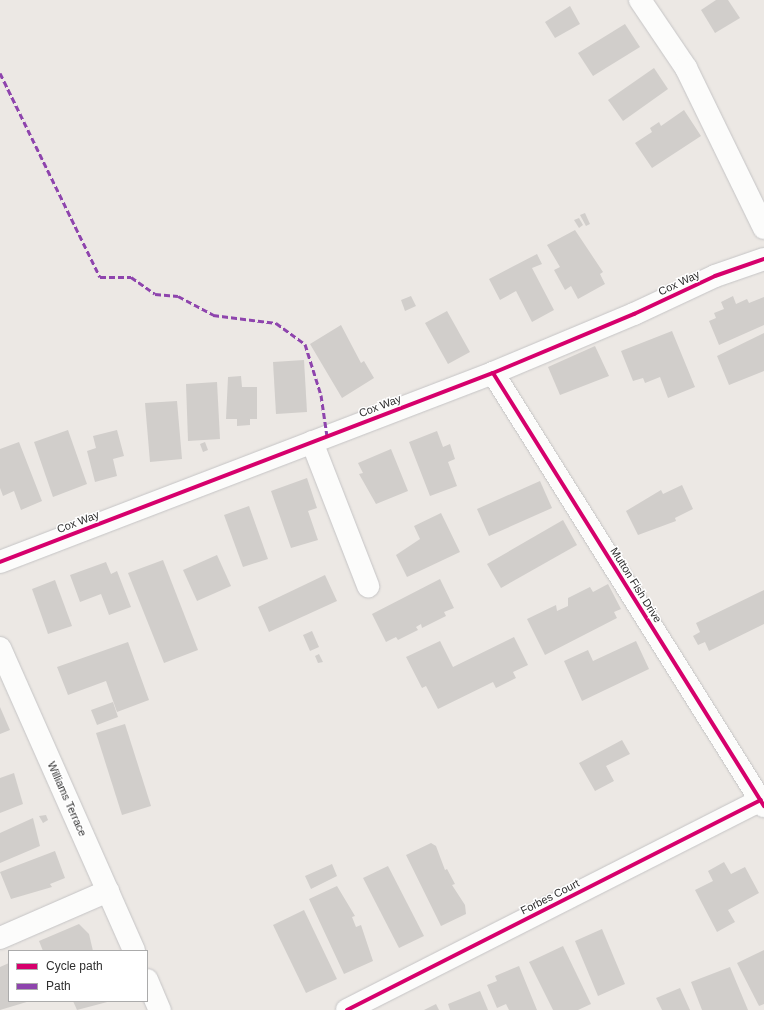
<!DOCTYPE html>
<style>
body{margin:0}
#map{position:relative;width:764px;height:1010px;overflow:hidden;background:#ece8e4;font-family:Helvetica,sans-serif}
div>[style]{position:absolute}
.building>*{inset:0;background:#d1cecb}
.roads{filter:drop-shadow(0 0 1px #c5c4c5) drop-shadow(0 0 1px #c5c4c5)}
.minor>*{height:22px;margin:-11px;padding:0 11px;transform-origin:11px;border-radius:11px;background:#fcfcfb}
.quiet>*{height:3px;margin-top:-1.5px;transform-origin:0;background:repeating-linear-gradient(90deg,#8e44ad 0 6px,transparent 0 9px)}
.cycleway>*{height:4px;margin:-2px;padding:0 2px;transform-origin:2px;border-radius:2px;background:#d6006c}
span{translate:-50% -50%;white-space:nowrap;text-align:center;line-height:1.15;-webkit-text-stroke:3px #fff;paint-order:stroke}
.street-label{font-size:11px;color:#2e2e2e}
.legend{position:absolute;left:8px;top:950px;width:140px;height:52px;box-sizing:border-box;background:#fff;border:1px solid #ababab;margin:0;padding:5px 7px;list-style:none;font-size:12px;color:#2e2e2e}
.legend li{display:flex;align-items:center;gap:8px;height:20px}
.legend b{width:20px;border:1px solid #ababab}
</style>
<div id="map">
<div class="building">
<div style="clip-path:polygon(716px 0,728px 0,740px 18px,715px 33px,701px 10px)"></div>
<div style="clip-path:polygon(570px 6px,580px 24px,555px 38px,545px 22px)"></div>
<div style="clip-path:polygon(625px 24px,640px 47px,593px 76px,578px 53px)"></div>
<div style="clip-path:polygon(654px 68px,668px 89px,623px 121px,608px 100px)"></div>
<div style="clip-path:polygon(684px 110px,701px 136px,652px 168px,635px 143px,652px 132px,650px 128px,659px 122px,661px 126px)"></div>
<div style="clip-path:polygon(585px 213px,590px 224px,586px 226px,580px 215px)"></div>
<div style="clip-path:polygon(579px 218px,583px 225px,579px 228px,574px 220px)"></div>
<div style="clip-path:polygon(575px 230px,603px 272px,600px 274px,605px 284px,578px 299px,571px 286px,565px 290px,554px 270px,560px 267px,547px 245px)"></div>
<div style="clip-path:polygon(537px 254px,542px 264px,532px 268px,554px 310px,532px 322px,516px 291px,500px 300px,489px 279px)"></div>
<div style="clip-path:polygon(411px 296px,416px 306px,405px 311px,401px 300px)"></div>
<div style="clip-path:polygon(733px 296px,736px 304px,747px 299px,749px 303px,764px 297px,764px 325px,719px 345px,709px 321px,716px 318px,714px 313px,724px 309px,721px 302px)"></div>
<div style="clip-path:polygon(447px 311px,470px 352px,448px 364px,425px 323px)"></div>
<div style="clip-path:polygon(341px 325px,361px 363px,364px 361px,374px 378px,342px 398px,310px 344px)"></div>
<div style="clip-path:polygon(672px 331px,695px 387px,668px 398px,660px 377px,645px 383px,643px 378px,633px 381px,621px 351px)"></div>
<div style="clip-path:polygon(764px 333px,764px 371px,729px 385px,717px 356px)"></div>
<div style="clip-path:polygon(595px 346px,609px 376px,560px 395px,548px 367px)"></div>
<div style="clip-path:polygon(304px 360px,307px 412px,276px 414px,273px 362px)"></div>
<div style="clip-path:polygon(241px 376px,242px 387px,257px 387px,257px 419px,250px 419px,250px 425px,237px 426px,237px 419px,226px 419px,228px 377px)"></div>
<div style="clip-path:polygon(217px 382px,220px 439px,188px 441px,186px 384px)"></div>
<div style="clip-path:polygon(177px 401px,182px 459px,150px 462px,145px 403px)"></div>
<div style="clip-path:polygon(68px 430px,87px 484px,53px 497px,34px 442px)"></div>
<div style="clip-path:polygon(117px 430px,124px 456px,113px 459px,117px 476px,95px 482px,87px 451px,96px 448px,93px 436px)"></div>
<div style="clip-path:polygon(437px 431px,443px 447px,450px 444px,455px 459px,448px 462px,457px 486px,430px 496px,409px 442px)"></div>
<div style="clip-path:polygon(19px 442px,42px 501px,21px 510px,14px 491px,3px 496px,0 488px,0 449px)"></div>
<div style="clip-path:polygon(205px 442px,208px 450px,203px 452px,200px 444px)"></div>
<div style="clip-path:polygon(391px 449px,408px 491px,376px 504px,359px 474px,363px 473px,358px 463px)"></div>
<div style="clip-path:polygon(307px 478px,317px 508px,308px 511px,318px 540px,291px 548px,271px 491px)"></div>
<div style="clip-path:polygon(540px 481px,552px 508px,489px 536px,477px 509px)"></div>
<div style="clip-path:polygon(682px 485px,693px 509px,675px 518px,676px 521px,638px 535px,626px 511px,661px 490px,663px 494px)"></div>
<div style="clip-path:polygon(249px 506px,268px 559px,243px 567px,224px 515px)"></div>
<div style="clip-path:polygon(441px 513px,460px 552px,407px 577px,396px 555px,420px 539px,414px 526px)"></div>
<div style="clip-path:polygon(563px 520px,577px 545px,501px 588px,487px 564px)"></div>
<div style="clip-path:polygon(217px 555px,231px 586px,197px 601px,183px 570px)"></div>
<div style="clip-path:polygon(163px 560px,198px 650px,164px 663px,128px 573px)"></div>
<div style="clip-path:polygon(106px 562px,111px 574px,117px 571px,131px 607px,109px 615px,101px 594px,80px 602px,70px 575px)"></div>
<div style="clip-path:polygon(325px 575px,337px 601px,269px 632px,258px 607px)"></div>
<div style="clip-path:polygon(440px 579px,454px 608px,444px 612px,446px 616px,422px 628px,421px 624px,416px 627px,418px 630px,398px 640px,396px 637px,386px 642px,372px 614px)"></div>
<div style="clip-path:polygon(55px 580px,72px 626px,48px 634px,32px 589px)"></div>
<div style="clip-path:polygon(608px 584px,621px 609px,614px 612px,617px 618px,545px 655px,527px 619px,556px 605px,557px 611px,568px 606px,568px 598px,590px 587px,593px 592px)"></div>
<div style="clip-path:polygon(764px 590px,764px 624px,709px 651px,705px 642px,698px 645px,693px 636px,700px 632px,696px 623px)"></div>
<div style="clip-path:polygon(312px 631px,319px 647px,310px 651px,303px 635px)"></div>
<div style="clip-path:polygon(514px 637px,528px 665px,513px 672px,516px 678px,496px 688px,493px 682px,438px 709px,426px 686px,422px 688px,406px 657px,440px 641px,453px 667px)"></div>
<div style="clip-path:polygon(636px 641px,649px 669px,582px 701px,564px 661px,588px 650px,593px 661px)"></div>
<div style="clip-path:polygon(128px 642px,149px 700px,117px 712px,106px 681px,68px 695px,57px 667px)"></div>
<div style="clip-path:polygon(319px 654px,323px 662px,318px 663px,315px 656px)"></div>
<div style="clip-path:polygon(113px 702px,118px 717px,97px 725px,91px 710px)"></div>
<div style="clip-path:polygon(0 707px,10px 730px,0 734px)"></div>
<div style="clip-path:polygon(125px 724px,151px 806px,122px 815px,96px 733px)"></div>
<div style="clip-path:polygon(622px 740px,630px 754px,606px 766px,614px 781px,595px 791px,579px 763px)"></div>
<div style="clip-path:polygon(14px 773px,23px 804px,0 813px,0 778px)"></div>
<div style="clip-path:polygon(46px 815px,48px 820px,43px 823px,39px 816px)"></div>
<div style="clip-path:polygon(33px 818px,40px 846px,0 863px,0 833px)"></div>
<div style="clip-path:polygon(431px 843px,436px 846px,445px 870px,447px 869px,455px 884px,452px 885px,465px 905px,466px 914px,441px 926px,406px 855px)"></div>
<div style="clip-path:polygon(55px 851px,65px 878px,50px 884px,52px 887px,11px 899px,0 872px)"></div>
<div style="clip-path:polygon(724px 862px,731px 874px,745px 867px,759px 893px,728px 910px,735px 922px,717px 932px,695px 890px,713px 881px,708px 871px)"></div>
<div style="clip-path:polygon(332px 864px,337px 876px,311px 889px,305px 876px)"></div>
<div style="clip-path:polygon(388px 866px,424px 936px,399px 948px,363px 878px)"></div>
<div style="clip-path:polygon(337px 886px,355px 916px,352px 917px,356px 927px,361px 925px,373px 961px,344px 974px,309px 899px)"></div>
<div style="clip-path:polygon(304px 910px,337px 979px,306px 993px,273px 925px)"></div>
<div style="clip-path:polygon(79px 924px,89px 934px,93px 951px,43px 951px,39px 941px)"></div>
<div style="clip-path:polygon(602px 929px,625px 984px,598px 996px,575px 941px)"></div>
<div style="clip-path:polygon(563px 946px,591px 1004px,578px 1010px,553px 1010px,529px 962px)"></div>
<div style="clip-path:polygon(764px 950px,764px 1004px,759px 1006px,737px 963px)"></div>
<div style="clip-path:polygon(9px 963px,9px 1001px,30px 1001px,0 1010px,0 967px)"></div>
<div style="clip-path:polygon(519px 966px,537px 1010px,509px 1010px,506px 1004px,497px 1008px,487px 985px,497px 981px,495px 976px)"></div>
<div style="clip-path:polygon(730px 967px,748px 1010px,702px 1010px,691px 982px)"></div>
<div style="clip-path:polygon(680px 988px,690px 1010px,662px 1010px,656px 998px)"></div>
<div style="clip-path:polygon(480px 991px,488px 1010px,450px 1010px,448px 1004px)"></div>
<div style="clip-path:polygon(73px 1001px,111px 1001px,77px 1010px)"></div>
<div style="clip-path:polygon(436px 1004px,439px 1010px,424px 1010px)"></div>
</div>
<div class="roads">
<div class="minor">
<div style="left:640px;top:0;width:82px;rotate:55.9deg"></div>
<div style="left:686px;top:68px;width:178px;rotate:64deg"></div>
<div style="left:493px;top:373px;width:511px;rotate:57.96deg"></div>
<div style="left:312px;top:442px;width:155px;rotate:68.7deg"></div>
<div style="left:0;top:562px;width:528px;rotate:-20.98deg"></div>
<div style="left:493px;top:373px;width:153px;rotate:-22.7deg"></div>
<div style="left:634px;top:314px;width:89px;rotate:-25.1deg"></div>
<div style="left:715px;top:276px;width:52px;rotate:-19.1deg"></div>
<div style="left:0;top:648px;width:331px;rotate:66.1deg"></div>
<div style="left:0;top:938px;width:118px;rotate:-23.5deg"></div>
<div style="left:147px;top:980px;width:33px;rotate:67deg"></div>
<div style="left:347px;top:1010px;width:464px;rotate:-26.9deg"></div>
</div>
</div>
<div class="quiet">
<div style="left:0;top:73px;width:227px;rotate:63.9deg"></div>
<div style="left:100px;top:277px;width:31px"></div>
<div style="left:131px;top:277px;width:29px;rotate:35deg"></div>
<div style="left:155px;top:294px;width:23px;rotate:5deg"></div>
<div style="left:178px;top:296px;width:40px;rotate:28deg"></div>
<div style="left:213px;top:315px;width:64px;rotate:7.2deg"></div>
<div style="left:276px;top:323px;width:36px;rotate:36deg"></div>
<div style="left:305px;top:344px;width:53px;rotate:72.6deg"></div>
<div style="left:321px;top:395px;width:41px;rotate:81.7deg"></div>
</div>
<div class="cycleway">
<div style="left:493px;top:373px;width:511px;rotate:57.96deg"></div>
<div style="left:0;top:562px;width:528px;rotate:-20.98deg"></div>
<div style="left:493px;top:373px;width:153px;rotate:-22.7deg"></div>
<div style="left:634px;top:314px;width:89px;rotate:-25.1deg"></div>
<div style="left:715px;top:276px;width:52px;rotate:-19.1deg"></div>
<div style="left:347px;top:1010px;width:464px;rotate:-26.9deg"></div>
</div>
<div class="street-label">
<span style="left:679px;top:283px;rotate:-25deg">Cox Way</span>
<span style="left:380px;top:406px;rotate:-21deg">Cox Way</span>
<span style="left:78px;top:522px;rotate:-21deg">Cox Way</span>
<span style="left:636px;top:585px;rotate:58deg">Mutton Fish Drive</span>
<span style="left:67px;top:799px;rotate:66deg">Williams Terrace</span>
<span style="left:550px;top:897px;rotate:-27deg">Forbes Court</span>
</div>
<ul class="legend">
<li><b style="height:5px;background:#d6006c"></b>Cycle path</li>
<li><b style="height:5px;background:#8e44ad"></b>Path</li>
</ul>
</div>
